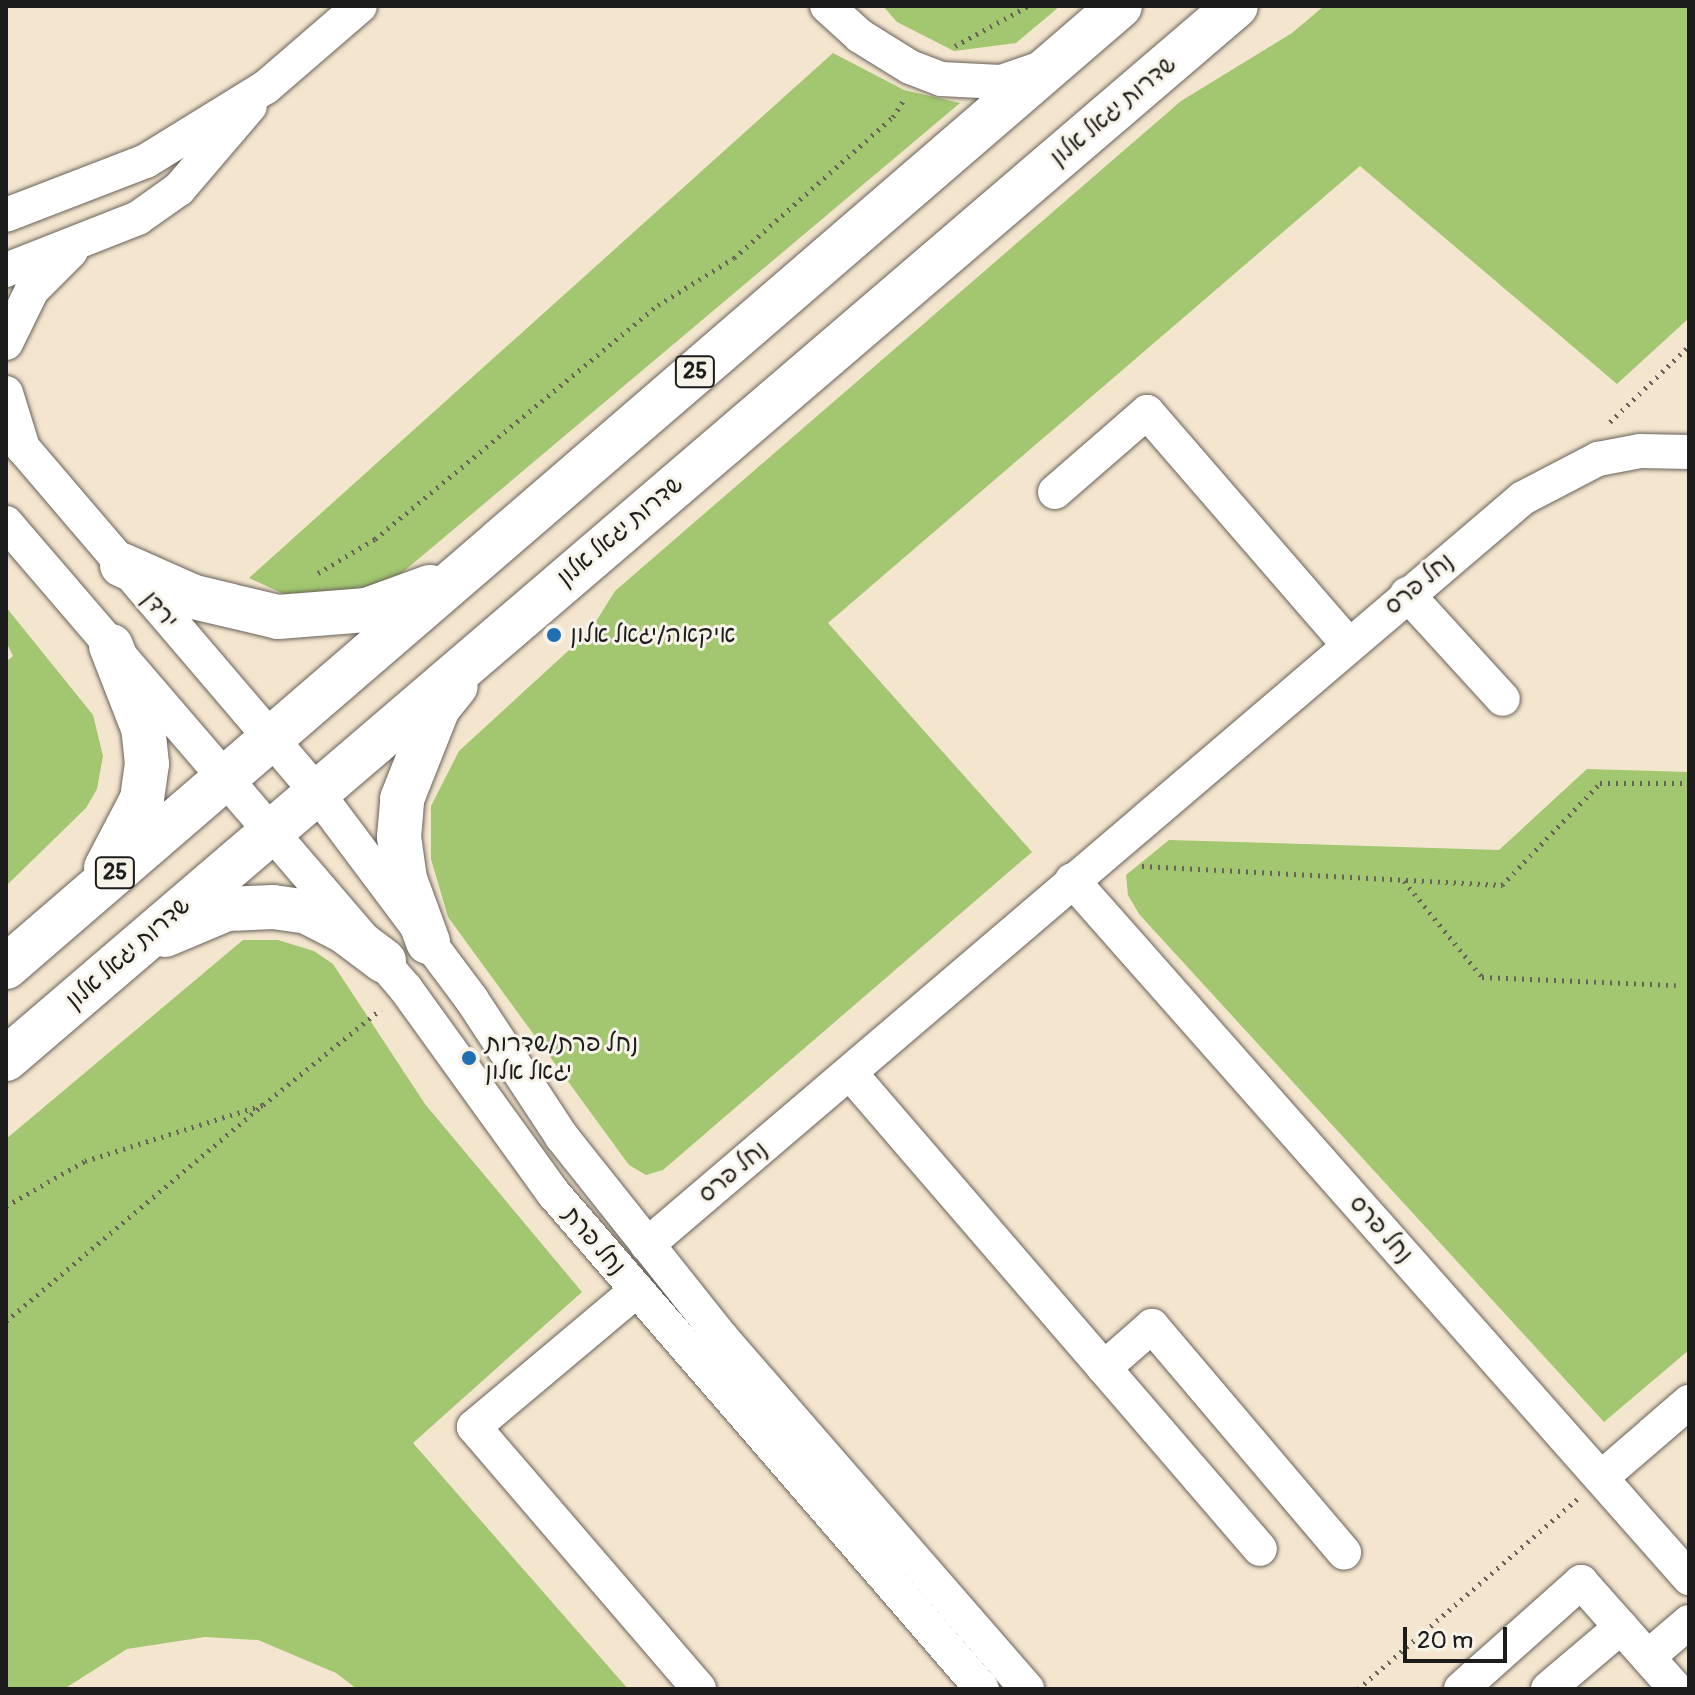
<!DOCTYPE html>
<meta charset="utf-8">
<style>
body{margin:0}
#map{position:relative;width:1695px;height:1695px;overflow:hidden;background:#f4e5ce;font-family:Pangolin,"Playpen Sans Hebrew",sans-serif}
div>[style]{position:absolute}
.green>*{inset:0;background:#a2c770}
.path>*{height:5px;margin-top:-2.5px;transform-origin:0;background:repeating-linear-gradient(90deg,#68625a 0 2px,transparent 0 8px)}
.roads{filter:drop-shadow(0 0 2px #68625a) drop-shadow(0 0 2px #68625a)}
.minor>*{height:34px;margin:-17px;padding:0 17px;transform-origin:17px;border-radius:17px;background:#fff}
.highway>*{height:44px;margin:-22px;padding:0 22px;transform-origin:22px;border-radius:22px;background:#fff}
.dots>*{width:22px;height:22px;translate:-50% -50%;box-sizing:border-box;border:4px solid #f7f3e8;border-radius:50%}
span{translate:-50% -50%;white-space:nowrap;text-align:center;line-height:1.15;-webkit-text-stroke:6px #f7f3e8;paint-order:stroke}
.shield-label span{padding:2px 6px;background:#f7f3e8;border:2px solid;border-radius:6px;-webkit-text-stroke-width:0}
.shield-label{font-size:22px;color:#1c1c1c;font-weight:700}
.street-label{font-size:24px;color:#1c1c1c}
.poi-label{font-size:24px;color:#1c1c1c}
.left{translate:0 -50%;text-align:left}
.frame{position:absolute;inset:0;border:8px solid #1c1c1c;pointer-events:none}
.scale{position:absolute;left:1403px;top:1627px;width:104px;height:36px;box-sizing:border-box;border:4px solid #1c1c1c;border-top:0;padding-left:10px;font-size:24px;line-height:28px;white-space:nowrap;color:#1c1c1c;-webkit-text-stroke:6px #f7f3e8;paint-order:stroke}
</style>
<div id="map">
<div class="green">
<div style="clip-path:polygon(883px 6px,1060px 6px,1016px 43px,954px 51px,897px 22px)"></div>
<div style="clip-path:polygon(1324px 6px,1689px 6px,1689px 318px,1617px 384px,1360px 166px,828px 623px,1032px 852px,663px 1170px,646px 1175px,629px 1165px,448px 917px,431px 859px,431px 806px,459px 751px,590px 631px,615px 591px,1181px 101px,1292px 33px)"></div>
<div style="clip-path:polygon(833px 53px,904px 90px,960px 103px,384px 588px,288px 596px,249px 578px)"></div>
<div style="clip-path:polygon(6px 607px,93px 715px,103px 756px,97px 789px,86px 808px,6px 886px,6px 662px,13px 656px,6px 641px)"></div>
<div style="clip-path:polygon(1587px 769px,1689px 772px,1689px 1350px,1604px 1422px,1139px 914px,1128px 895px,1126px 875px,1169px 840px,1499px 850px)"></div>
<div style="clip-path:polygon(243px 940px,278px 940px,314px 951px,333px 964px,425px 1104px,582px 1292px,413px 1443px,628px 1689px,357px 1689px,336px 1673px,258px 1640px,205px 1637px,127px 1649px,64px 1689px,6px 1689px,6px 1139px)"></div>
</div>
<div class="path">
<div style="left:955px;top:46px;width:83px;rotate:-28.7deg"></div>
<div style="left:1610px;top:422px;width:110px;rotate:-43.9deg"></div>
<div style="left:318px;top:573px;width:66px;rotate:-30.8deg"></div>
<div style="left:375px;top:539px;width:367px;rotate:-39.6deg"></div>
<div style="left:658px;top:305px;width:89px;rotate:-31.7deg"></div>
<div style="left:734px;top:258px;width:213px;rotate:-41.6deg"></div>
<div style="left:893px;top:117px;width:19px;rotate:-58deg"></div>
<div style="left:1142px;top:866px;width:361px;rotate:3deg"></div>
<div style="left:1502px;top:885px;width:141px;rotate:-46.1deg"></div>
<div style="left:1600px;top:783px;width:89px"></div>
<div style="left:1404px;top:881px;width:124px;rotate:50.9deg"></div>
<div style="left:1482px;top:977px;width:194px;rotate:2.4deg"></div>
<div style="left:6px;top:1206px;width:91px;rotate:-29.7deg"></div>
<div style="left:85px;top:1161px;width:187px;rotate:-17.5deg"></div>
<div style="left:263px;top:1105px;width:152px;rotate:-39.1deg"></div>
<div style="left:6px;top:1321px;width:331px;rotate:-40.1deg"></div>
<div style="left:1358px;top:1689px;width:290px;rotate:-40.9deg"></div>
</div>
<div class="roads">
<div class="minor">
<div style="left:827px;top:6px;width:45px;rotate:42.3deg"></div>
<div style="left:860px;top:36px;width:59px;rotate:31.8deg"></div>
<div style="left:910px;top:67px;width:33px;rotate:21deg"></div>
<div style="left:941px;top:79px;width:60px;rotate:2.9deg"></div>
<div style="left:1001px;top:82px;width:43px;rotate:-18.9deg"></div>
<div style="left:6px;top:215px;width:150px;rotate:-21.1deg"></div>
<div style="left:146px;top:161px;width:141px;rotate:-31.7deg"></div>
<div style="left:266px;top:87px;width:124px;rotate:-40.8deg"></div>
<div style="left:6px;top:270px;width:142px;rotate:-21.5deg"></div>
<div style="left:138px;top:218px;width:50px;rotate:-35.3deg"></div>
<div style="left:179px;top:189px;width:109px;rotate:-49.5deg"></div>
<div style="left:6px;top:343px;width:59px;rotate:-63.9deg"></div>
<div style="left:32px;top:290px;width:55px;rotate:-45deg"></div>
<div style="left:6px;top:393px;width:58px;rotate:72.8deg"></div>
<div style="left:6px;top:428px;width:476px;rotate:49.5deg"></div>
<div style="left:315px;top:790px;width:262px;rotate:53.2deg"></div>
<div style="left:472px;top:1000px;width:164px;rotate:56.7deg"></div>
<div style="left:562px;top:1137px;width:257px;rotate:51.5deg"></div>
<div style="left:722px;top:1338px;width:465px;rotate:49deg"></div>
<div style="left:1055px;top:492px;width:122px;rotate:-41deg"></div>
<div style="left:1147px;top:412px;width:307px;rotate:49.1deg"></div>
<div style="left:6px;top:523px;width:614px;rotate:49.36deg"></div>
<div style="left:406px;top:989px;width:253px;rotate:54.2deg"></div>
<div style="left:554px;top:1194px;width:654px;rotate:49.15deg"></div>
<div style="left:1407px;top:594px;width:142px;rotate:47.6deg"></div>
<div style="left:1072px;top:880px;width:932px;rotate:48.52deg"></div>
<div style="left:850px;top:1073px;width:628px;rotate:49.26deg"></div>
<div style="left:647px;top:1245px;width:1151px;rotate:-40.46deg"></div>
<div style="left:1523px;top:498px;width:85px;rotate:-27.5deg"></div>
<div style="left:1598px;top:459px;width:43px;rotate:-10.8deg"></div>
<div style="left:1640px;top:451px;width:49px;rotate:1.2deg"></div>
<div style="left:637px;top:1290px;width:213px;rotate:140deg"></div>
<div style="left:474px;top:1427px;width:345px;rotate:49.3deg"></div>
<div style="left:1104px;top:1368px;width:64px;rotate:-41.2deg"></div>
<div style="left:1152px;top:1326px;width:297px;rotate:49.7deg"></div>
<div style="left:1602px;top:1477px;width:115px;rotate:-40.8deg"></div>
<div style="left:1648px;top:1657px;width:54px;rotate:-40.5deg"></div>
<div style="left:1461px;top:1689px;width:161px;rotate:-41.7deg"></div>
<div style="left:1581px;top:1582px;width:143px;rotate:48.4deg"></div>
<div style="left:1548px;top:1689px;width:96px;rotate:-40.3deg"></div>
</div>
<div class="highway">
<div style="left:122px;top:565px;width:79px;rotate:24deg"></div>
<div style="left:194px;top:597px;width:86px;rotate:13.4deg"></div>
<div style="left:278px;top:617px;width:89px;rotate:-4.5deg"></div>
<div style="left:367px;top:610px;width:67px;rotate:-20.1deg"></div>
<div style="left:106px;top:868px;width:78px;rotate:-62.4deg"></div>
<div style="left:142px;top:799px;width:35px;rotate:-82deg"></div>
<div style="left:147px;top:764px;width:36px;rotate:-96deg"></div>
<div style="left:143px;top:728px;width:88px;rotate:-111.3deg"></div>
<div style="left:165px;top:935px;width:67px;rotate:-22.8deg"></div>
<div style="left:227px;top:909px;width:46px;rotate:-2.5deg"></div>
<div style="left:273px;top:907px;width:34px;rotate:8deg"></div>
<div style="left:307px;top:912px;width:42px;rotate:27.2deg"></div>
<div style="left:344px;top:931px;width:50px;rotate:36.9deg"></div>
<div style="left:428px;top:942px;width:67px;rotate:-110.1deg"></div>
<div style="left:405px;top:879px;width:42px;rotate:-98.1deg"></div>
<div style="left:399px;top:837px;width:38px;rotate:-85deg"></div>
<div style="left:402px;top:799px;width:98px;rotate:-68.4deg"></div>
<div style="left:438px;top:708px;width:28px;rotate:-51deg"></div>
<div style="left:6px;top:967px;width:1471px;rotate:-40.78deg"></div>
<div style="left:6px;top:1059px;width:1619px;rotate:-40.57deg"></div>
</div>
</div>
<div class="dots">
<div style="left:554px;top:635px;background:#1f6fb2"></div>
<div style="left:469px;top:1058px;background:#1f6fb2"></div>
</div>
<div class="shield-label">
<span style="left:695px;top:372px">25</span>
<span style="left:115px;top:873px">25</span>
</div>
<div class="street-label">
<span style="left:1113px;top:111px;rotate:-40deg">שדרות יגאל אלון</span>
<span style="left:620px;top:531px;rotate:-40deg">שדרות יגאל אלון</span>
<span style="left:1419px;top:584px;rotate:-40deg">נחל פרס</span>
<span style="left:160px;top:610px;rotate:50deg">ירדן</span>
<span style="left:128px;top:953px;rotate:-41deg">שדרות יגאל אלון</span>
<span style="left:733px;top:1172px;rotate:-40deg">נחל פרס</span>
<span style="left:1381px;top:1229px;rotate:48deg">נחל פרס</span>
<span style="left:594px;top:1241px;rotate:49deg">נחל פרת</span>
</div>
<div class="poi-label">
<span class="left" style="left:570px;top:635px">איקאה/יגאל אלון</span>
<span class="left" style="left:485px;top:1058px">נחל פרת/שדרות<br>יגאל אלון</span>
</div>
<div class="frame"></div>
<div class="scale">20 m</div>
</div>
